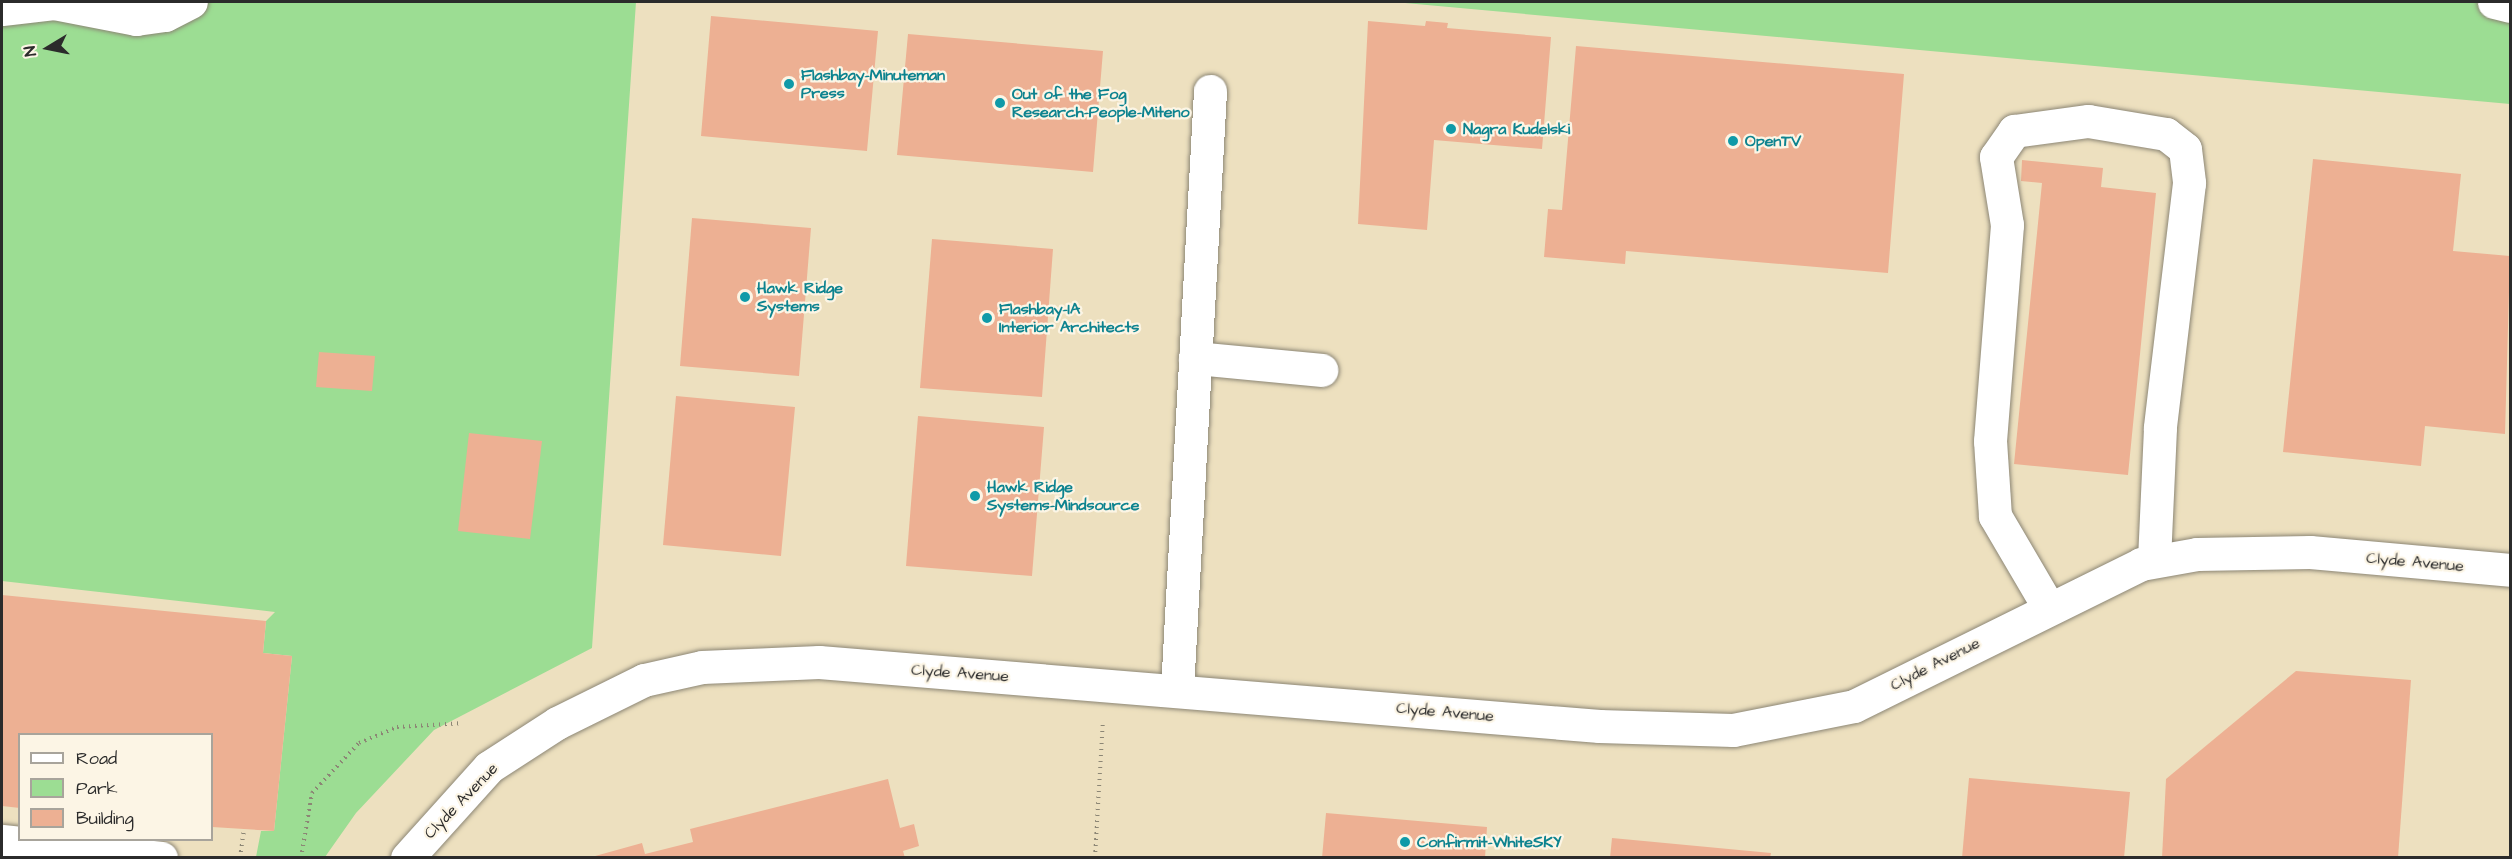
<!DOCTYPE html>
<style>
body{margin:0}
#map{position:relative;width:2512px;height:859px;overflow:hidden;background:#ede0bf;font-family:"Architects Daughter",sans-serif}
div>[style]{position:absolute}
.green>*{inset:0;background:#9cdd93}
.building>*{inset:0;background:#edb093}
.path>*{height:4px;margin-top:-2px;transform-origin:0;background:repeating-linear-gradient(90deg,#8c8675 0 1.5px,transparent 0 6px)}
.roads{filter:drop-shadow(0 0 2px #8c8675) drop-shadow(0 0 2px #8c8675)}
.minor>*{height:33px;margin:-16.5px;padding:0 16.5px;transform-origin:16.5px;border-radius:16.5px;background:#fff}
.dots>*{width:16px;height:16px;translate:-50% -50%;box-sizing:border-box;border:3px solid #fcf5e5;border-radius:50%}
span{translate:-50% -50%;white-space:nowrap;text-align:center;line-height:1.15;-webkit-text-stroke:4.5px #fcf5e5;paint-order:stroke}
.culture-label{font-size:16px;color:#0d838f;font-weight:700}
.left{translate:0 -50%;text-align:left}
.street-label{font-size:16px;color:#2b2b2b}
.frame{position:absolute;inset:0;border:3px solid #2b2b2b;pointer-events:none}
.legend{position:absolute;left:18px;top:733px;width:195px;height:108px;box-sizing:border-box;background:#fcf5e5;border:2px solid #a8a49b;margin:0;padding:8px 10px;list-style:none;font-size:18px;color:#2b2b2b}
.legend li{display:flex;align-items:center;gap:12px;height:30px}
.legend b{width:30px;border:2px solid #a8a49b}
.north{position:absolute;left:18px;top:18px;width:60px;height:60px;-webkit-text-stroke:4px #fcf5e5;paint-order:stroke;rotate:260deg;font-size:16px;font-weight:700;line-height:24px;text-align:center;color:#2b2b2b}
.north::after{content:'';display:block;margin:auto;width:21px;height:27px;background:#2b2b2b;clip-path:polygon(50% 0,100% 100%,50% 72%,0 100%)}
</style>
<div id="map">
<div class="green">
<div style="clip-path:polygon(2px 2px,636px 2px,592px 648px,434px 730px,356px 813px,325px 857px,256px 857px,261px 831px,274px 831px,292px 656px,263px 653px,266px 621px,275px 612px,2px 581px)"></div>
<div style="clip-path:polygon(1394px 2px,2510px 2px,2510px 104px)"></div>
</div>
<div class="building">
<div style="clip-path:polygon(711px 16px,878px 31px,867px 151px,701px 136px)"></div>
<div style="clip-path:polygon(1368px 21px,1425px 26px,1426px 21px,1448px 23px,1447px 28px,1551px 37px,1542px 149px,1434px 140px,1427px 230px,1358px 224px)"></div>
<div style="clip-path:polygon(908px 34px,1103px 51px,1093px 172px,897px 155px)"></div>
<div style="clip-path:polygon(1576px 46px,1904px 74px,1888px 273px,1626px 251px,1625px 264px,1544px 257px,1548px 209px,1562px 210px)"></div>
<div style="clip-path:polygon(2313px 159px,2461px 174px,2453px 251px,2510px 256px,2505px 434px,2425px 426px,2421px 466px,2283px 452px)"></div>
<div style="clip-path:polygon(2022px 160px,2103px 168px,2101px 187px,2156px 193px,2128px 475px,2014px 464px,2042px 183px,2021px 181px)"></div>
<div style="clip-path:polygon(692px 218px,811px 228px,799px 376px,680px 366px)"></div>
<div style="clip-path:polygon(932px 239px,1053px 249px,1042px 397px,920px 388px)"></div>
<div style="clip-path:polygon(319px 352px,375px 356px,372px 391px,316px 387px)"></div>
<div style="clip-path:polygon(676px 396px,795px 407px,781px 556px,663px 545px)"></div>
<div style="clip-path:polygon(918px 416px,1044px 427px,1032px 576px,906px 566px)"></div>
<div style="clip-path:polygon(469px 433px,542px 441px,530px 539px,458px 531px)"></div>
<div style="clip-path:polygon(2px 595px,266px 621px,263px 653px,292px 656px,274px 831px,212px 827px,212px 734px,20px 734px,20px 808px,2px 806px)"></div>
<div style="clip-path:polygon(2296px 671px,2411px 680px,2398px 858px,2162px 858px,2166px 779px)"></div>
<div style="clip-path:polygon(1969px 778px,2130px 792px,2124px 858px,1962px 858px)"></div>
<div style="clip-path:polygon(888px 779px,900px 828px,914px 824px,919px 846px,903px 851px,905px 858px,588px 858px,642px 843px,645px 854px,693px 842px,690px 829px)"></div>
<div style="clip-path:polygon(1326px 813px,1487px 827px,1485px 858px,1322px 858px)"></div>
<div style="clip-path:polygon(1612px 838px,1771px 853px,1770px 858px,1610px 858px)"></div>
</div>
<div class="path">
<div style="left:240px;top:858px;width:27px;rotate:-82deg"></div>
<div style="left:301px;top:858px;width:66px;rotate:-80.4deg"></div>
<div style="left:312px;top:793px;width:69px;rotate:-46.8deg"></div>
<div style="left:359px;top:743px;width:41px;rotate:-22.8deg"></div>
<div style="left:397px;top:727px;width:66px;rotate:-3.5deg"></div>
<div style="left:1095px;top:858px;width:138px;rotate:-86.7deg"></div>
</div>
<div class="roads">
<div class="minor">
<div style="left:2494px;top:2px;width:16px;rotate:14deg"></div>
<div style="left:2px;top:9px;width:52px;rotate:-6.6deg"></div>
<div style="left:54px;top:3px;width:84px;rotate:11deg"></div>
<div style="left:136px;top:19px;width:29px;rotate:-8deg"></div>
<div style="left:165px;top:15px;width:29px;rotate:-27deg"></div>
<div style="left:1195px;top:358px;width:127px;rotate:5.4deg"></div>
<div style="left:2049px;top:608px;width:107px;rotate:-120.4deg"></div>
<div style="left:1995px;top:516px;width:75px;rotate:-93.8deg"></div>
<div style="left:1990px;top:441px;width:217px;rotate:-85.5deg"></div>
<div style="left:2007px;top:225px;width:69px;rotate:-99.2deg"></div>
<div style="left:1996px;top:157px;width:32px;rotate:-55deg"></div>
<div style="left:2014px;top:131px;width:75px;rotate:-7.7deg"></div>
<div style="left:2088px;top:121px;width:79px;rotate:9.5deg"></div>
<div style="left:2166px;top:134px;width:24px;rotate:38deg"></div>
<div style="left:2185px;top:149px;width:34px;rotate:83deg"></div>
<div style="left:2189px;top:183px;width:247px;rotate:96.8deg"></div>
<div style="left:2160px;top:428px;width:133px;rotate:92.6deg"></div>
<div style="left:1177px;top:689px;width:599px;rotate:-86.84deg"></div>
<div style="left:2px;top:841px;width:160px;rotate:6.1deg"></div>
<div style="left:407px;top:858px;width:122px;rotate:-48deg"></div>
<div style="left:489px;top:767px;width:81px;rotate:-32.9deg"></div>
<div style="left:557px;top:723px;width:97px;rotate:-26.3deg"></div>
<div style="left:644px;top:680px;width:59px;rotate:-12.6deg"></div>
<div style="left:702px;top:667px;width:117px;rotate:-2.4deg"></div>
<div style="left:819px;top:662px;width:783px;rotate:4.69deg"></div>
<div style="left:1599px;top:726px;width:134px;rotate:1.7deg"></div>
<div style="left:1733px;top:730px;width:123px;rotate:-11.2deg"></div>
<div style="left:1854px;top:706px;width:320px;rotate:-26.3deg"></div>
<div style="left:2141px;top:564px;width:57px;rotate:-10.1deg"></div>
<div style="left:2197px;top:554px;width:113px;rotate:-1deg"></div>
<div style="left:2310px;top:552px;width:201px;rotate:5.1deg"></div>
</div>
</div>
<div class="dots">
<div style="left:789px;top:84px;background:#0f9aa8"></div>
<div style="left:1000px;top:103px;background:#0f9aa8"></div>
<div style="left:1451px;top:129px;background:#0f9aa8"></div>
<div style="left:1733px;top:141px;background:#0f9aa8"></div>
<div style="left:745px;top:297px;background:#0f9aa8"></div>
<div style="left:987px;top:318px;background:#0f9aa8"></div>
<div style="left:975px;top:496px;background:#0f9aa8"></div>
<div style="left:1405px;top:842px;background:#0f9aa8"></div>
</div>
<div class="culture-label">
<span class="left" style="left:801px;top:84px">Flashbay-Minuteman<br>Press</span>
<span class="left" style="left:1012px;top:103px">Out of the Fog<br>Research-People-Miteno</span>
<span class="left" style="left:1463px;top:129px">Nagra Kudelski</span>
<span class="left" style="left:1745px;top:141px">OpenTV</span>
<span class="left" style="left:757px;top:297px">Hawk Ridge<br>Systems</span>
<span class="left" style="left:999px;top:318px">Flashbay-IA<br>Interior Architects</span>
<span class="left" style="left:987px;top:496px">Hawk Ridge<br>Systems-Mindsource</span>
<span class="left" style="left:1417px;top:842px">Confirmit-WhiteSKY</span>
</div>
<div class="street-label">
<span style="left:2415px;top:562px;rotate:5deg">Clyde Avenue</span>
<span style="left:1935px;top:664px;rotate:-27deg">Clyde Avenue</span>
<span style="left:960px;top:673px;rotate:4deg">Clyde Avenue</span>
<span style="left:1445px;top:712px;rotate:5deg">Clyde Avenue</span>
<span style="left:461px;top:801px;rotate:-46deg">Clyde Avenue</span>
</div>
<div class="frame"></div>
<ul class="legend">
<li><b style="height:8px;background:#fff"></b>Road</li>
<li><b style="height:16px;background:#9cdd93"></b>Park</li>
<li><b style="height:16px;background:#edb093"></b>Building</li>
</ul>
<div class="north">N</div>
</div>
